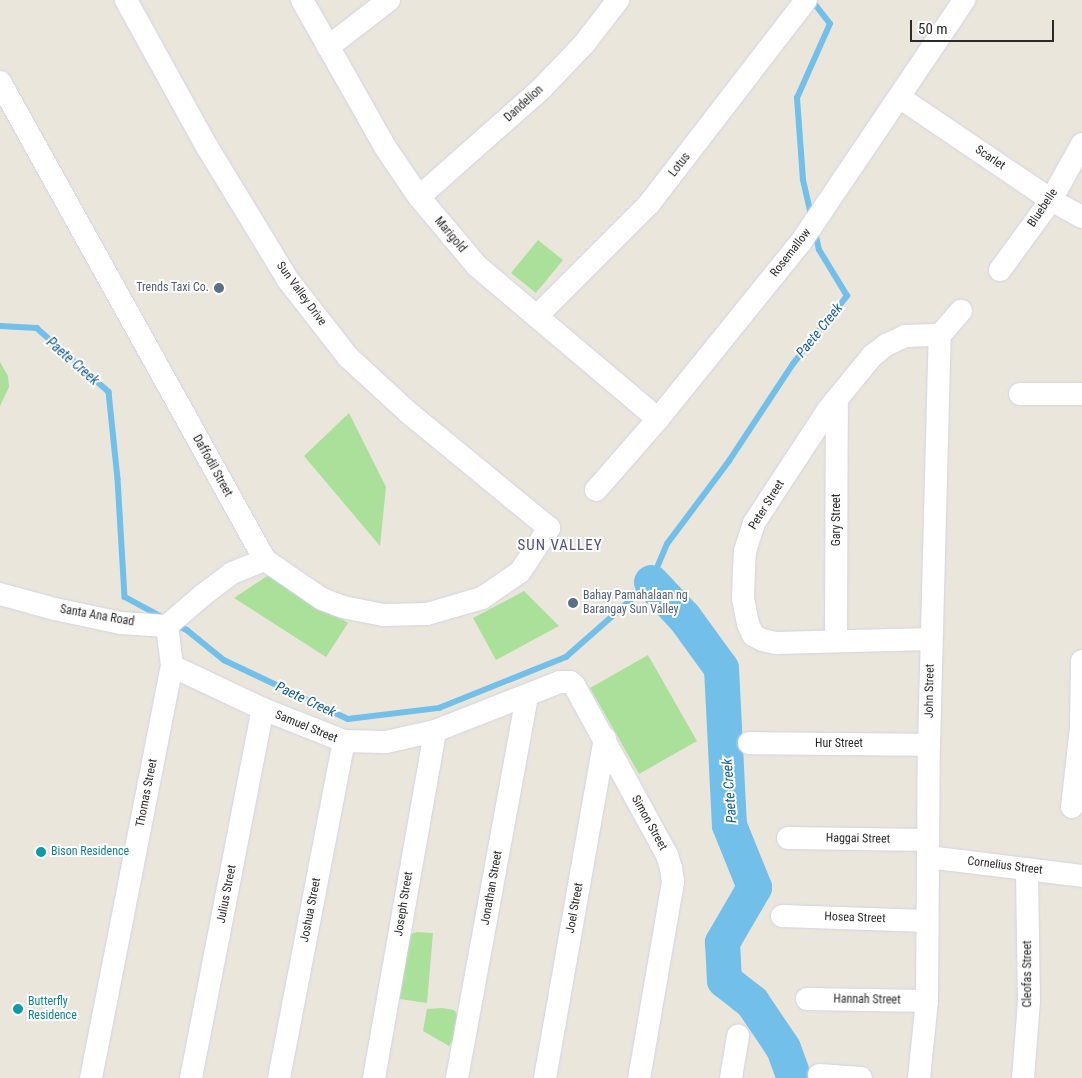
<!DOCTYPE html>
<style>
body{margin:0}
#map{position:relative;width:1082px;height:1078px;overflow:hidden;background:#ebe6dc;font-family:"Roboto Condensed",sans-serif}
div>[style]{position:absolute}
.green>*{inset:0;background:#abe09a}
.stream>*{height:5.5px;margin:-2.75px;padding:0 2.75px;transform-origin:2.75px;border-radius:2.75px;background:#72bfea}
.river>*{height:35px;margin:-17.5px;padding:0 17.5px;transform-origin:17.5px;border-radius:17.5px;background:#72bfea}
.roads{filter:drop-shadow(0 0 1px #d1d3e2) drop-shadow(0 0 1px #d1d3e2)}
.minor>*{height:22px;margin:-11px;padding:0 11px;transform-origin:11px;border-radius:11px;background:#fff}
.dots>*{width:14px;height:14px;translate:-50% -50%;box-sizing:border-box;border:2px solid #fff;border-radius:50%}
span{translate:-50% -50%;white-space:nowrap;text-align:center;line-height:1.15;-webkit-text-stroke:4px #fff;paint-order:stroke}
.street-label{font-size:12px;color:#2a2a2a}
.service-label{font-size:12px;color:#4e5e75}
.right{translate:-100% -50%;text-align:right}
.left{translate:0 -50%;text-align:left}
.culture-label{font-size:12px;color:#0d838f}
.water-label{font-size:14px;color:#125c95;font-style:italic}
.quarter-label{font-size:15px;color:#4c4f79;letter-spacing:1px}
.scale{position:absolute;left:910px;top:20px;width:144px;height:22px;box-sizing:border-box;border:2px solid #2a2a2a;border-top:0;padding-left:6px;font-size:15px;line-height:18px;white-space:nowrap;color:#2a2a2a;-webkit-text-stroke:4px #fff;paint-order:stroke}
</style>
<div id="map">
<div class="green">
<div style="clip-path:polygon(538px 240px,563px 260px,536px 293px,511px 273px)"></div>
<div style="clip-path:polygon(0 362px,8px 376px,9px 387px,0 406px)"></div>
<div style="clip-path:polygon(349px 413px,386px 487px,380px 546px,304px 456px)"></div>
<div style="clip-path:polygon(270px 574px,348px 623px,326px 657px,234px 598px)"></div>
<div style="clip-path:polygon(524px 591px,559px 626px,496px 660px,473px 618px)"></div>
<div style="clip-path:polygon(648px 655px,697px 741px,639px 774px,590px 688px)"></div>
<div style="clip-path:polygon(417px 932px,433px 933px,427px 1003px,393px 998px,406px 936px)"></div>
<div style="clip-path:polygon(442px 1008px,454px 1010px,460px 1018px,455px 1037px,449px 1046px,423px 1031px,427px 1009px)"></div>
</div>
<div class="stream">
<div style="left:811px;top:215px;width:36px;rotate:-103deg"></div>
<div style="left:803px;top:180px;width:82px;rotate:-94.2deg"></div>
<div style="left:797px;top:98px;width:81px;rotate:-66deg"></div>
<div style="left:830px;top:24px;width:31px;rotate:-128deg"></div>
<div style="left:0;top:326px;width:37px;rotate:3deg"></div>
<div style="left:37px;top:328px;width:96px;rotate:41.6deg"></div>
<div style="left:109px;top:392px;width:87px;rotate:84.1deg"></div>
<div style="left:118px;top:479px;width:118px;rotate:86.6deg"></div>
<div style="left:125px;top:597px;width:42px;rotate:28.4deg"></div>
<div style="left:179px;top:626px;width:9px;rotate:27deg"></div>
<div style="left:187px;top:630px;width:48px;rotate:39deg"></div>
<div style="left:224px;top:660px;width:137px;rotate:25.4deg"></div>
<div style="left:348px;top:719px;width:92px;rotate:-6.9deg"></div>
<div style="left:439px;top:708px;width:137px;rotate:-21.9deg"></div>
<div style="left:566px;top:657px;width:113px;rotate:-41.4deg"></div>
<div style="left:651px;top:582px;width:41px;rotate:-67.2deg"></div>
<div style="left:667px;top:544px;width:104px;rotate:-53.2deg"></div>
<div style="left:729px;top:461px;width:116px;rotate:-56.6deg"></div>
<div style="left:793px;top:364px;width:87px;rotate:-51.5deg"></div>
<div style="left:847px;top:296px;width:54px;rotate:-121.3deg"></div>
<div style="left:819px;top:250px;width:18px;rotate:-103deg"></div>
</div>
<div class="river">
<div style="left:651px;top:582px;width:48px;rotate:46.7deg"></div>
<div style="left:684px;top:617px;width:63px;rotate:54deg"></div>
<div style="left:721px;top:668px;width:157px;rotate:87.1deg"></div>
<div style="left:729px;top:825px;width:67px;rotate:68deg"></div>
<div style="left:754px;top:887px;width:64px;rotate:120.2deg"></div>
<div style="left:722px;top:942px;width:38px;rotate:87deg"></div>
<div style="left:724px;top:980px;width:36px;rotate:38deg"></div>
<div style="left:752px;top:1002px;width:55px;rotate:56deg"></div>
<div style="left:783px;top:1048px;width:32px;rotate:70deg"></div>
</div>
<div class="roads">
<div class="minor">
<div style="left:302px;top:0;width:169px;rotate:60.5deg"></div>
<div style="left:385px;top:147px;width:60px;rotate:55.8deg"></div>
<div style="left:419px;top:197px;width:90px;rotate:50deg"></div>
<div style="left:477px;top:266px;width:237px;rotate:40.2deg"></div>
<div style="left:328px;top:47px;width:77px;rotate:-37.6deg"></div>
<div style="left:0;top:82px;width:547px;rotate:61deg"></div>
<div style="left:265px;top:560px;width:69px;rotate:34.4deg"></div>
<div style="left:322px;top:599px;width:22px;rotate:21deg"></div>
<div style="left:343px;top:607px;width:41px;rotate:11.3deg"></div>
<div style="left:383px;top:615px;width:44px;rotate:-1.3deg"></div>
<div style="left:427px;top:614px;width:57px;rotate:-16.2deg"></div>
<div style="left:482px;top:598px;width:46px;rotate:-34.4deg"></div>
<div style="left:520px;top:572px;width:53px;rotate:-56.6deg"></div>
<div style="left:549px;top:528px;width:180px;rotate:-140.6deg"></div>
<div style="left:410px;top:414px;width:84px;rotate:-137.4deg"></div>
<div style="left:348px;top:357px;width:98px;rotate:-127.9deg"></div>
<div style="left:288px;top:280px;width:156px;rotate:-121.3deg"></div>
<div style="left:207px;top:147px;width:168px;rotate:-118.9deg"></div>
<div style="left:899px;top:97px;width:184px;rotate:34.1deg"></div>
<div style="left:1051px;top:200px;width:35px;rotate:29deg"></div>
<div style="left:419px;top:197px;width:164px;rotate:-41.5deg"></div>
<div style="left:542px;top:88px;width:61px;rotate:-46.3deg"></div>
<div style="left:584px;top:44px;width:56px;rotate:-52.3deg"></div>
<div style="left:1000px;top:270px;width:87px;rotate:-53.9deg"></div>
<div style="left:1051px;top:200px;width:64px;rotate:-61deg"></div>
<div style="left:537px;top:316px;width:158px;rotate:-45deg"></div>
<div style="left:649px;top:204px;width:257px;rotate:-52.4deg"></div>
<div style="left:1020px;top:394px;width:62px"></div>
<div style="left:596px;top:490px;width:94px;rotate:-48.9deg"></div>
<div style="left:658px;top:419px;width:228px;rotate:-51.1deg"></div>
<div style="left:801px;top:242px;width:292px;rotate:-56deg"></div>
<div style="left:0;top:594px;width:57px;rotate:15.3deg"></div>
<div style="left:55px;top:609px;width:67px;rotate:12deg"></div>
<div style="left:121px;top:623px;width:46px;rotate:3.7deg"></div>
<div style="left:167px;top:626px;width:48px;rotate:-40.7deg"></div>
<div style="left:203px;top:595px;width:36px;rotate:-37deg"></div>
<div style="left:232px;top:573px;width:35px;rotate:-22deg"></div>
<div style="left:931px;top:639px;width:155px;rotate:178.5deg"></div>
<div style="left:776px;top:643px;width:14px;rotate:-168deg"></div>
<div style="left:762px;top:640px;width:10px;rotate:-151deg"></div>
<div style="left:753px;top:635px;width:12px;rotate:-114deg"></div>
<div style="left:748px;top:624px;width:26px;rotate:-101deg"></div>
<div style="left:743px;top:598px;width:29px;rotate:-88deg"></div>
<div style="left:744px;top:569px;width:18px;rotate:-87deg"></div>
<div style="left:745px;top:551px;width:29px;rotate:-72deg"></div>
<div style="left:754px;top:523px;width:135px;rotate:-56.8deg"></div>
<div style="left:828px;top:410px;width:70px;rotate:-50.8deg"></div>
<div style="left:872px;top:356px;width:18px;rotate:-38deg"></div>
<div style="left:886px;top:345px;width:21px;rotate:-25deg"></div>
<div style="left:905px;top:336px;width:35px;rotate:-2deg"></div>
<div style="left:836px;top:640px;width:240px;rotate:-89.8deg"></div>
<div style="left:172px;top:666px;width:101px;rotate:25.3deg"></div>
<div style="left:263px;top:709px;width:87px;rotate:21.6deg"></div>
<div style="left:344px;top:741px;width:42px;rotate:1.4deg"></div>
<div style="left:386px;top:742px;width:50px;rotate:-12.7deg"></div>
<div style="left:435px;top:731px;width:134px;rotate:-21.4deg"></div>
<div style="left:560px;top:682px;width:10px"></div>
<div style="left:570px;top:682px;width:5px;rotate:37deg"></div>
<div style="left:574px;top:685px;width:194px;rotate:61.3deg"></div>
<div style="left:667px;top:855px;width:14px;rotate:73deg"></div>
<div style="left:671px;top:868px;width:14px;rotate:82deg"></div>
<div style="left:673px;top:882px;width:199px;rotate:99.8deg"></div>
<div style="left:749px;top:743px;width:180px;rotate:0.6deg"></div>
<div style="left:1072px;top:807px;width:80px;rotate:-83.5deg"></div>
<div style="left:1081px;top:728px;width:67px;rotate:-89.1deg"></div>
<div style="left:788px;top:838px;width:140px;rotate:0.8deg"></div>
<div style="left:928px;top:857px;width:155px;rotate:7deg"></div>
<div style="left:782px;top:916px;width:145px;rotate:2deg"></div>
<div style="left:807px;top:999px;width:120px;rotate:1deg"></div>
<div style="left:819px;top:1075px;width:42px;rotate:4.1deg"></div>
<div style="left:91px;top:1078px;width:420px;rotate:-78.9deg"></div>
<div style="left:172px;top:666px;width:40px;rotate:-97.1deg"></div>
<div style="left:191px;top:1078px;width:376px;rotate:-79deg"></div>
<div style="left:279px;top:1078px;width:343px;rotate:-79.1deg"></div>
<div style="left:374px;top:1078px;width:352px;rotate:-80deg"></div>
<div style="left:457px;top:1078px;width:387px;rotate:-79.6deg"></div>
<div style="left:545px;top:1078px;width:345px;rotate:-80deg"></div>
<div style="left:731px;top:1078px;width:43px;rotate:-80.5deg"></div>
<div style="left:919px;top:1078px;width:77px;rotate:-84.1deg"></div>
<div style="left:927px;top:1001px;width:256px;rotate:-89.6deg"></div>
<div style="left:929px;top:745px;width:410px;rotate:-88.5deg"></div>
<div style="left:940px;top:335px;width:32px;rotate:-49deg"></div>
<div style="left:1023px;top:1078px;width:77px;rotate:-85.5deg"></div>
<div style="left:1029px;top:1001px;width:132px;rotate:-90.9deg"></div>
</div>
</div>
<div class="dots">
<div style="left:219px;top:288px;background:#5c6f8a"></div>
<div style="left:573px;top:603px;background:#5c6f8a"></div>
<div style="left:41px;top:852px;background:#0f9aa8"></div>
<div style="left:18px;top:1009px;background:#0f9aa8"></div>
</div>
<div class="street-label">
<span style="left:524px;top:104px;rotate:-42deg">Dandelion</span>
<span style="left:990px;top:158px;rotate:34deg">Scarlet</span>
<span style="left:680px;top:165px;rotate:-52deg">Lotus</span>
<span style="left:1043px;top:208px;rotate:-56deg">Bluebelle</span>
<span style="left:450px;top:235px;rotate:50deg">Marigold</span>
<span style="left:791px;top:253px;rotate:-52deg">Rosemallow</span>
<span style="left:301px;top:294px;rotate:54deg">Sun Valley Drive</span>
<span style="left:212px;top:466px;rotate:61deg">Daffodil Street</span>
<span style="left:767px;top:505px;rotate:-58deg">Peter Street</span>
<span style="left:837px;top:520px;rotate:-90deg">Gary Street</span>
<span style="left:97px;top:616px;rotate:10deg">Santa Ana Road</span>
<span style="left:930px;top:691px;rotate:-89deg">John Street</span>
<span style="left:306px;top:727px;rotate:22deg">Samuel Street</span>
<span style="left:839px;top:744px">Hur Street</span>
<span style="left:147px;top:793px;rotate:-79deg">Thomas Street</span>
<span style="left:649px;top:823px;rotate:61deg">Simon Street</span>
<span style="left:858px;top:839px;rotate:1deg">Haggai Street</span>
<span style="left:1005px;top:866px;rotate:7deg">Cornelius Street</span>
<span style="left:492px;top:888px;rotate:-80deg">Jonathan Street</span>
<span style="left:227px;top:894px;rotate:-79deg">Julius Street</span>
<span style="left:404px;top:904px;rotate:-81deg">Joseph Street</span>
<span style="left:575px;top:908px;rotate:-80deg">Joel Street</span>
<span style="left:311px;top:910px;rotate:-79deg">Joshua Street</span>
<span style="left:855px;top:918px;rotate:2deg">Hosea Street</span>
<span style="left:1028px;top:974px;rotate:-90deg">Cleofas Street</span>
<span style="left:867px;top:1000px;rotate:1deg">Hannah Street</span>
</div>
<div class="service-label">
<span class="right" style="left:209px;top:288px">Trends Taxi Co.</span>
<span class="left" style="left:583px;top:603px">Bahay Pamahalaan ng<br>Barangay Sun Valley</span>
</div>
<div class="culture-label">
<span class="left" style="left:51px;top:852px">Bison Residence</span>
<span class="left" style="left:28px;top:1009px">Butterfly<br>Residence</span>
</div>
<div class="water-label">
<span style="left:819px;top:330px;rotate:-51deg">Paete Creek</span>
<span style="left:73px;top:361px;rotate:41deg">Paete Creek</span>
<span style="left:306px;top:699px;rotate:25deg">Paete Creek</span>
<span style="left:729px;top:791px;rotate:-94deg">Paete Creek</span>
</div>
<div class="quarter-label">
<span style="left:560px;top:546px">SUN VALLEY</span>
</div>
<div class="scale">50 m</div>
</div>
